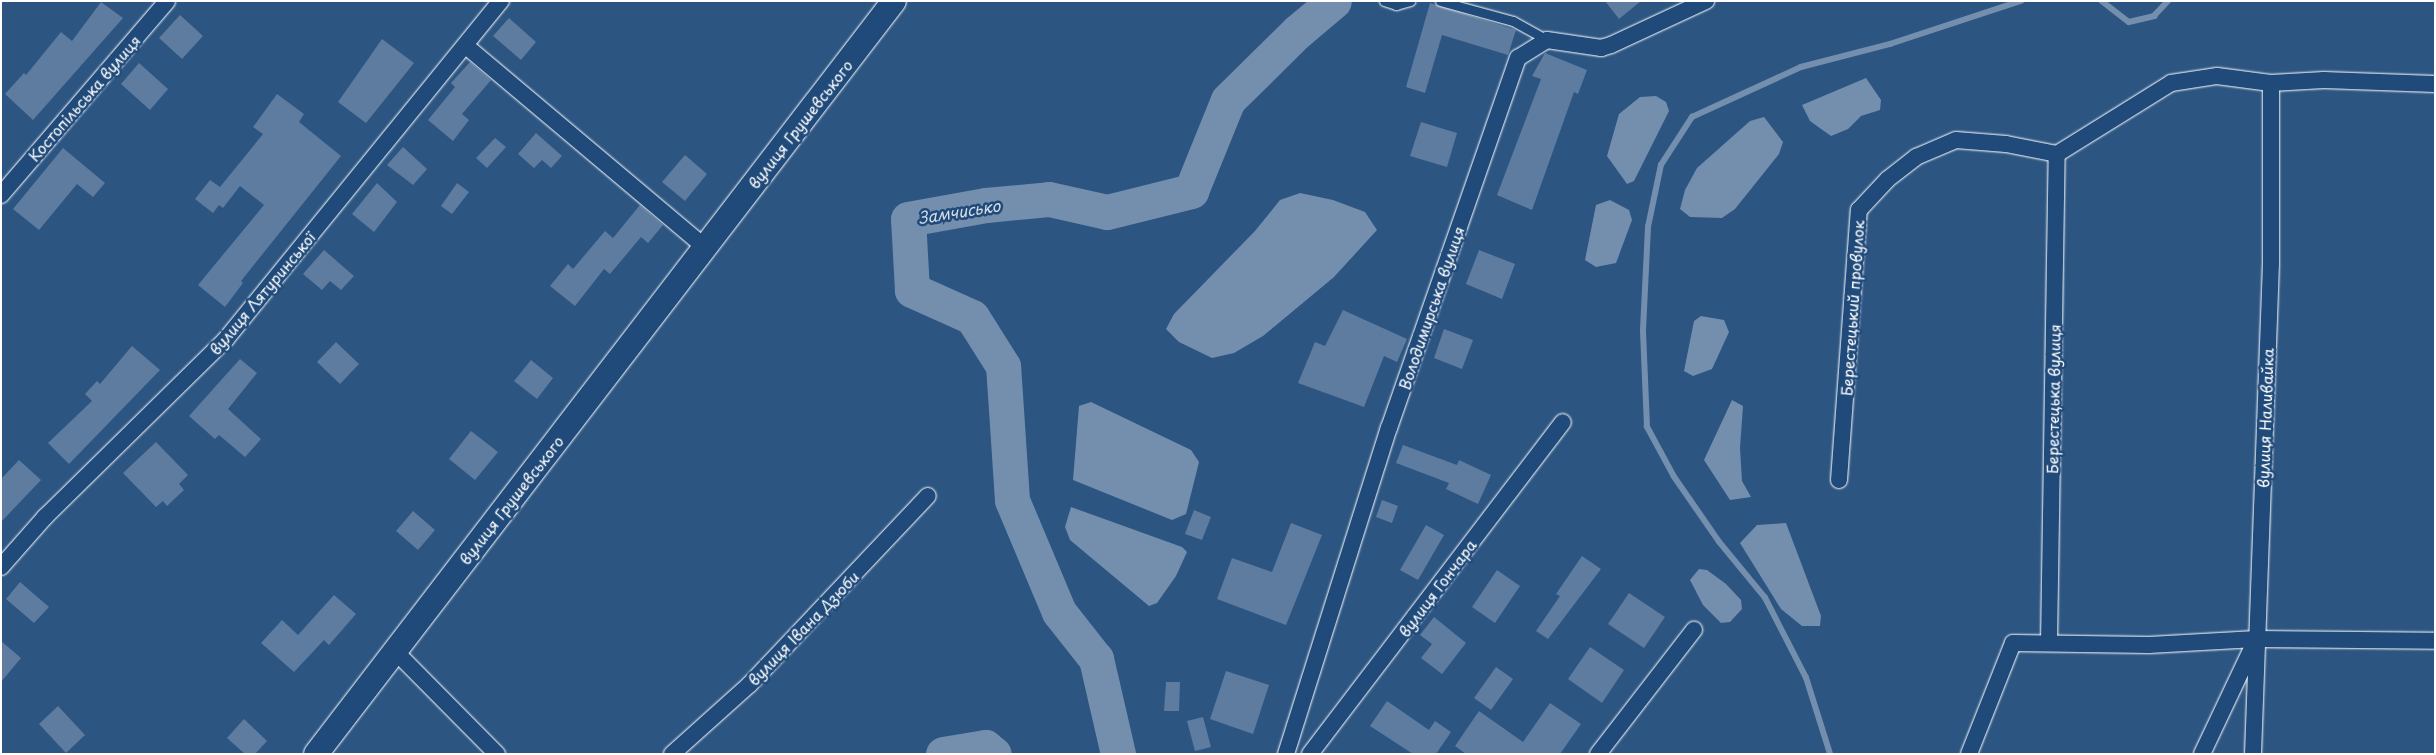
<!DOCTYPE html>
<meta charset="utf-8">
<style>
body{margin:0}
#map{position:relative;width:2436px;height:755px;overflow:hidden;background:#2c5582;font-family:"Playpen Sans",sans-serif}
div>[style]{position:absolute}
.water>*{inset:0;background:#748fad}
.stream>*{height:5.5px;margin:-2.75px;padding:0 2.75px;transform-origin:2.75px;border-radius:2.75px;background:#748fad}
.river>*{height:35px;margin:-17.5px;padding:0 17.5px;transform-origin:17.5px;border-radius:17.5px;background:#748fad}
.building>*{inset:0;background:#5e7c9f}
.roads{filter:drop-shadow(0 0 1px #fff) drop-shadow(0 0 1px #fff)}
.lane>*{height:9px;margin:-4.5px;padding:0 4.5px;transform-origin:4.5px;border-radius:4.5px;background:#1f4a7a}
.street>*{height:16px;margin:-8px;padding:0 8px;transform-origin:8px;border-radius:8px;background:#1f4a7a}
.secondary>*{height:24px;margin:-12px;padding:0 12px;transform-origin:12px;border-radius:12px;background:#1f4a7a}
span{translate:-50% -50%;white-space:nowrap;text-align:center;line-height:1.15;-webkit-text-stroke:5px #1f4a7a;paint-order:stroke}
.street-label{font-size:15px;color:#fff}
.water-label{font-size:16px;color:#d5dde6;font-style:italic}
.frame{position:absolute;inset:0;border:2px solid #fff;pointer-events:none}
</style>
<div id="map">
<div class="water">
<div style="clip-path:polygon(1866px 78px,1881px 100px,1880px 110px,1861px 116px,1848px 129px,1831px 136px,1810px 121px,1802px 105px)"></div>
<div style="clip-path:polygon(1656px 96px,1666px 102px,1669px 111px,1634px 181px,1627px 184px,1607px 156px,1619px 114px,1640px 97px)"></div>
<div style="clip-path:polygon(1764px 117px,1783px 142px,1779px 154px,1735px 209px,1722px 218px,1690px 217px,1680px 209px,1685px 190px,1697px 168px,1750px 121px)"></div>
<div style="clip-path:polygon(1300px 193px,1333px 200px,1365px 212px,1377px 230px,1334px 277px,1263px 336px,1234px 353px,1212px 358px,1179px 342px,1166px 329px,1174px 314px,1255px 231px,1280px 200px)"></div>
<div style="clip-path:polygon(1610px 200px,1629px 210px,1632px 220px,1616px 263px,1596px 267px,1585px 260px,1596px 205px)"></div>
<div style="clip-path:polygon(1701px 316px,1724px 320px,1729px 332px,1712px 369px,1693px 376px,1684px 371px,1694px 321px)"></div>
<div style="clip-path:polygon(1732px 400px,1743px 406px,1740px 448px,1742px 481px,1751px 497px,1730px 500px,1704px 460px)"></div>
<div style="clip-path:polygon(1091px 402px,1191px 450px,1199px 462px,1186px 514px,1172px 520px,1073px 480px,1079px 406px)"></div>
<div style="clip-path:polygon(1071px 507px,1182px 547px,1187px 552px,1176px 576px,1157px 603px,1149px 606px,1070px 540px,1065px 527px)"></div>
<div style="clip-path:polygon(1786px 523px,1821px 616px,1820px 626px,1802px 626px,1781px 609px,1740px 543px,1757px 525px)"></div>
<div style="clip-path:polygon(1699px 569px,1707px 570px,1726px 584px,1741px 600px,1742px 609px,1730px 622px,1721px 623px,1703px 605px,1690px 580px)"></div>
</div>
<div class="stream">
<div style="left:2102px;top:1px;width:34px;rotate:38deg"></div>
<div style="left:2129px;top:22px;width:26px;rotate:-13deg"></div>
<div style="left:2154px;top:16px;width:21px;rotate:-47deg"></div>
<div style="left:1830px;top:754px;width:80px;rotate:-107.5deg"></div>
<div style="left:1806px;top:678px;width:90px;rotate:-117.1deg"></div>
<div style="left:1765px;top:598px;width:72px;rotate:-129.4deg"></div>
<div style="left:1719px;top:542px;width:79px;rotate:-124.7deg"></div>
<div style="left:1674px;top:477px;width:57px;rotate:-118.4deg"></div>
<div style="left:1647px;top:427px;width:97px;rotate:-92.4deg"></div>
<div style="left:1643px;top:330px;width:103px;rotate:-87.2deg"></div>
<div style="left:1648px;top:227px;width:63px;rotate:-78.2deg"></div>
<div style="left:1661px;top:165px;width:57px;rotate:-57.1deg"></div>
<div style="left:1692px;top:117px;width:120px;rotate:-24.6deg"></div>
<div style="left:1801px;top:67px;width:92px;rotate:-14.5deg"></div>
<div style="left:1890px;top:44px;width:138px;rotate:-18.2deg"></div>
</div>
<div class="river">
<div style="left:943px;top:754px;width:43px;rotate:-9.5deg"></div>
<div style="left:985px;top:747px;width:11px;rotate:38deg"></div>
<div style="left:1118px;top:754px;width:98px;rotate:-103deg"></div>
<div style="left:1096px;top:659px;width:60px;rotate:-128.2deg"></div>
<div style="left:1059px;top:612px;width:121px;rotate:-112.8deg"></div>
<div style="left:1012px;top:500px;width:134px;rotate:-93.8deg"></div>
<div style="left:1003px;top:366px;width:58px;rotate:-122.3deg"></div>
<div style="left:972px;top:317px;width:66px;rotate:-155.8deg"></div>
<div style="left:912px;top:290px;width:71px;rotate:-93.2deg"></div>
<div style="left:908px;top:219px;width:79px;rotate:-10.2deg"></div>
<div style="left:986px;top:205px;width:63px;rotate:-5.4deg"></div>
<div style="left:1049px;top:199px;width:59px;rotate:12.6deg"></div>
<div style="left:1107px;top:212px;width:87px;rotate:-14deg"></div>
<div style="left:1191px;top:191px;width:98px;rotate:-67.9deg"></div>
<div style="left:1228px;top:100px;width:97px;rotate:-44.6deg"></div>
<div style="left:1297px;top:32px;width:48px;rotate:-40deg"></div>
</div>
<div class="building">
<div style="clip-path:polygon(1605px 1px,1641px 1px,1619px 19px)"></div>
<div style="clip-path:polygon(101px 2px,123px 18px,33px 120px,5px 94px,24px 73px,26px 75px,61px 32px,72px 41px)"></div>
<div style="clip-path:polygon(1430px 3px,1516px 30px,1508px 55px,1442px 35px,1425px 93px,1406px 87px)"></div>
<div style="clip-path:polygon(180px 15px,203px 36px,182px 59px,159px 38px)"></div>
<div style="clip-path:polygon(509px 18px,536px 42px,521px 60px,493px 36px)"></div>
<div style="clip-path:polygon(382px 39px,414px 63px,366px 123px,338px 102px)"></div>
<div style="clip-path:polygon(1545px 53px,1587px 70px,1578px 94px,1574px 92px,1532px 210px,1497px 195px,1541px 79px,1532px 76px)"></div>
<div style="clip-path:polygon(470px 62px,491px 80px,462px 114px,469px 120px,453px 141px,428px 120px,455px 87px,451px 83px)"></div>
<div style="clip-path:polygon(139px 63px,168px 89px,150px 110px,121px 84px)"></div>
<div style="clip-path:polygon(277px 94px,304px 114px,299px 122px,341px 156px,241px 281px,243px 283px,225px 307px,198px 285px,264px 205px,240px 186px,223px 208px,219px 205px,213px 213px,195px 199px,210px 180px,220px 187px,263px 134px,253px 127px)"></div>
<div style="clip-path:polygon(1421px 122px,1457px 133px,1447px 167px,1410px 156px)"></div>
<div style="clip-path:polygon(536px 133px,562px 156px,551px 168px,542px 160px,534px 168px,518px 154px)"></div>
<div style="clip-path:polygon(495px 138px,506px 147px,487px 168px,476px 158px)"></div>
<div style="clip-path:polygon(403px 147px,427px 169px,413px 185px,387px 165px)"></div>
<div style="clip-path:polygon(63px 148px,105px 183px,93px 197px,77px 184px,39px 230px,13px 209px)"></div>
<div style="clip-path:polygon(685px 155px,707px 174px,685px 201px,662px 182px)"></div>
<div style="clip-path:polygon(377px 183px,397px 202px,374px 232px,352px 214px)"></div>
<div style="clip-path:polygon(457px 183px,469px 192px,452px 214px,441px 206px)"></div>
<div style="clip-path:polygon(640px 205px,663px 225px,648px 243px,641px 237px,610px 274px,604px 269px,575px 306px,550px 286px,568px 264px,573px 269px,605px 231px,613px 238px)"></div>
<div style="clip-path:polygon(324px 250px,354px 276px,341px 290px,330px 281px,322px 290px,303px 274px)"></div>
<div style="clip-path:polygon(1479px 250px,1515px 264px,1502px 299px,1466px 284px)"></div>
<div style="clip-path:polygon(1343px 310px,1407px 339px,1397px 362px,1384px 356px,1364px 407px,1298px 383px,1315px 342px,1325px 346px)"></div>
<div style="clip-path:polygon(1444px 329px,1473px 340px,1462px 369px,1434px 358px)"></div>
<div style="clip-path:polygon(336px 342px,359px 364px,340px 384px,317px 362px)"></div>
<div style="clip-path:polygon(132px 346px,160px 370px,69px 464px,48px 443px,92px 401px,85px 394px,97px 381px,100px 384px)"></div>
<div style="clip-path:polygon(240px 359px,257px 373px,228px 409px,261px 439px,245px 457px,219px 435px,215px 439px,189px 416px)"></div>
<div style="clip-path:polygon(531px 360px,553px 378px,537px 399px,514px 381px)"></div>
<div style="clip-path:polygon(471px 431px,498px 452px,475px 480px,449px 459px)"></div>
<div style="clip-path:polygon(156px 442px,188px 475px,179px 484px,184px 490px,167px 506px,163px 501px,156px 507px,123px 473px)"></div>
<div style="clip-path:polygon(1403px 445px,1457px 465px,1459px 460px,1491px 475px,1478px 504px,1446px 489px,1449px 483px,1396px 463px)"></div>
<div style="clip-path:polygon(19px 460px,41px 480px,1px 522px,1px 479px)"></div>
<div style="clip-path:polygon(1382px 500px,1398px 506px,1392px 523px,1376px 517px)"></div>
<div style="clip-path:polygon(1194px 510px,1211px 517px,1202px 540px,1185px 534px)"></div>
<div style="clip-path:polygon(413px 511px,435px 530px,418px 550px,396px 531px)"></div>
<div style="clip-path:polygon(1291px 523px,1322px 535px,1286px 625px,1217px 599px,1232px 558px,1272px 572px)"></div>
<div style="clip-path:polygon(1426px 525px,1444px 535px,1418px 580px,1400px 570px)"></div>
<div style="clip-path:polygon(1582px 556px,1601px 569px,1548px 639px,1536px 631px,1560px 596px,1556px 594px)"></div>
<div style="clip-path:polygon(1497px 570px,1520px 586px,1495px 623px,1472px 607px)"></div>
<div style="clip-path:polygon(20px 582px,49px 607px,34px 623px,6px 599px)"></div>
<div style="clip-path:polygon(1629px 593px,1665px 617px,1644px 648px,1608px 624px)"></div>
<div style="clip-path:polygon(334px 595px,356px 614px,329px 645px,324px 640px,294px 672px,261px 643px,282px 620px,298px 635px)"></div>
<div style="clip-path:polygon(1434px 617px,1466px 643px,1442px 674px,1421px 658px,1432px 644px,1420px 635px)"></div>
<div style="clip-path:polygon(1px 641px,21px 658px,1px 682px)"></div>
<div style="clip-path:polygon(1590px 647px,1624px 670px,1602px 703px,1568px 679px)"></div>
<div style="clip-path:polygon(1496px 667px,1513px 679px,1491px 710px,1474px 698px)"></div>
<div style="clip-path:polygon(1226px 671px,1269px 685px,1253px 734px,1210px 719px)"></div>
<div style="clip-path:polygon(1166px 682px,1180px 682px,1179px 711px,1164px 711px)"></div>
<div style="clip-path:polygon(1387px 701px,1429px 730px,1435px 721px,1451px 732px,1436px 754px,1413px 754px,1370px 726px)"></div>
<div style="clip-path:polygon(1550px 703px,1581px 724px,1560px 754px,1466px 754px,1455px 746px,1479px 711px,1523px 742px)"></div>
<div style="clip-path:polygon(58px 706px,85px 735px,66px 753px,39px 724px)"></div>
<div style="clip-path:polygon(1203px 717px,1211px 747px,1195px 751px,1187px 721px)"></div>
<div style="clip-path:polygon(244px 719px,267px 741px,255px 754px,245px 754px,227px 738px)"></div>
</div>
<div class="roads">
<div class="lane">
<div style="left:1384px;top:1px;width:13px;rotate:18deg"></div>
<div style="left:1396px;top:5px;width:15px;rotate:-16deg"></div>
<div style="left:1440px;top:1px;width:76px;rotate:15.3deg"></div>
<div style="left:1513px;top:21px;width:39px;rotate:29deg"></div>
</div>
<div class="street">
<div style="left:466px;top:46px;width:312px;rotate:40.1deg"></div>
<div style="left:2057px;top:154px;width:134px;rotate:-31.9deg"></div>
<div style="left:2171px;top:83px;width:47px;rotate:-8.7deg"></div>
<div style="left:2217px;top:76px;width:54px;rotate:7.4deg"></div>
<div style="left:2271px;top:83px;width:53px;rotate:-3.2deg"></div>
<div style="left:2324px;top:80px;width:111px;rotate:2.1deg"></div>
<div style="left:1px;top:195px;width:255px;rotate:-49.4deg"></div>
<div style="left:1839px;top:480px;width:271px;rotate:-85.8deg"></div>
<div style="left:1859px;top:210px;width:42px;rotate:-46.9deg"></div>
<div style="left:1888px;top:179px;width:36px;rotate:-38deg"></div>
<div style="left:1916px;top:157px;width:43px;rotate:-23deg"></div>
<div style="left:1956px;top:140px;width:50px;rotate:4.6deg"></div>
<div style="left:2006px;top:144px;width:52px;rotate:11.1deg"></div>
<div style="left:1px;top:567px;width:67px;rotate:-48.7deg"></div>
<div style="left:45px;top:517px;width:254px;rotate:-44.5deg"></div>
<div style="left:226px;top:339px;width:436px;rotate:-50.9deg"></div>
<div style="left:2049px;top:643px;width:489px;rotate:-89.1deg"></div>
<div style="left:395px;top:651px;width:145px;rotate:45.3deg"></div>
<div style="left:672px;top:754px;width:103px;rotate:-41.9deg"></div>
<div style="left:749px;top:685px;width:260px;rotate:-46.6deg"></div>
<div style="left:1286px;top:754px;width:342px;rotate:-72.5deg"></div>
<div style="left:1389px;top:428px;width:392px;rotate:-70.8deg"></div>
<div style="left:1518px;top:58px;width:34px;rotate:-32deg"></div>
<div style="left:1547px;top:40px;width:55px;rotate:8.4deg"></div>
<div style="left:1601px;top:48px;width:10px;rotate:-17deg"></div>
<div style="left:1611px;top:45px;width:105px;rotate:-24.9deg"></div>
<div style="left:1310px;top:754px;width:417px;rotate:-52.7deg"></div>
<div style="left:1598px;top:754px;width:157px;rotate:-52.3deg"></div>
<div style="left:1969px;top:754px;width:119px;rotate:-68.4deg"></div>
<div style="left:2013px;top:643px;width:136px;rotate:0.8deg"></div>
<div style="left:2149px;top:645px;width:107px;rotate:-3.2deg"></div>
<div style="left:2256px;top:639px;width:179px;rotate:0.6deg"></div>
<div style="left:2202px;top:754px;width:119px;rotate:-64.7deg"></div>
<div style="left:2253px;top:754px;width:491px;rotate:-87.9deg"></div>
<div style="left:2271px;top:263px;width:180px;rotate:-90deg"></div>
</div>
<div class="secondary">
<div style="left:316px;top:754px;width:949px;rotate:-52.49deg"></div>
</div>
</div>
<div class="street-label">
<span style="left:84px;top:98px;rotate:-49deg">Костопільська вулиця</span>
<span style="left:800px;top:124px;rotate:-52deg">вулиця Грушевського</span>
<span style="left:262px;top:293px;rotate:-50deg">вулиця Лятуринської</span>
<span style="left:1431px;top:308px;rotate:-71deg">Володимирська вулиця</span>
<span style="left:1852px;top:308px;rotate:-86deg">Берестецький провулок</span>
<span style="left:2053px;top:399px;rotate:-89deg">Берестецька вулиця</span>
<span style="left:2265px;top:418px;rotate:-88deg">вулиця Наливайка</span>
<span style="left:511px;top:500px;rotate:-52deg">вулиця Грушевського</span>
<span style="left:1437px;top:588px;rotate:-53deg">вулиця Гончара</span>
<span style="left:803px;top:628px;rotate:-46deg">вулиця Івана Дзюби</span>
</div>
<div class="water-label">
<span style="left:959px;top:211px;rotate:-9deg">Замчисько</span>
</div>
<div class="frame"></div>
</div>
